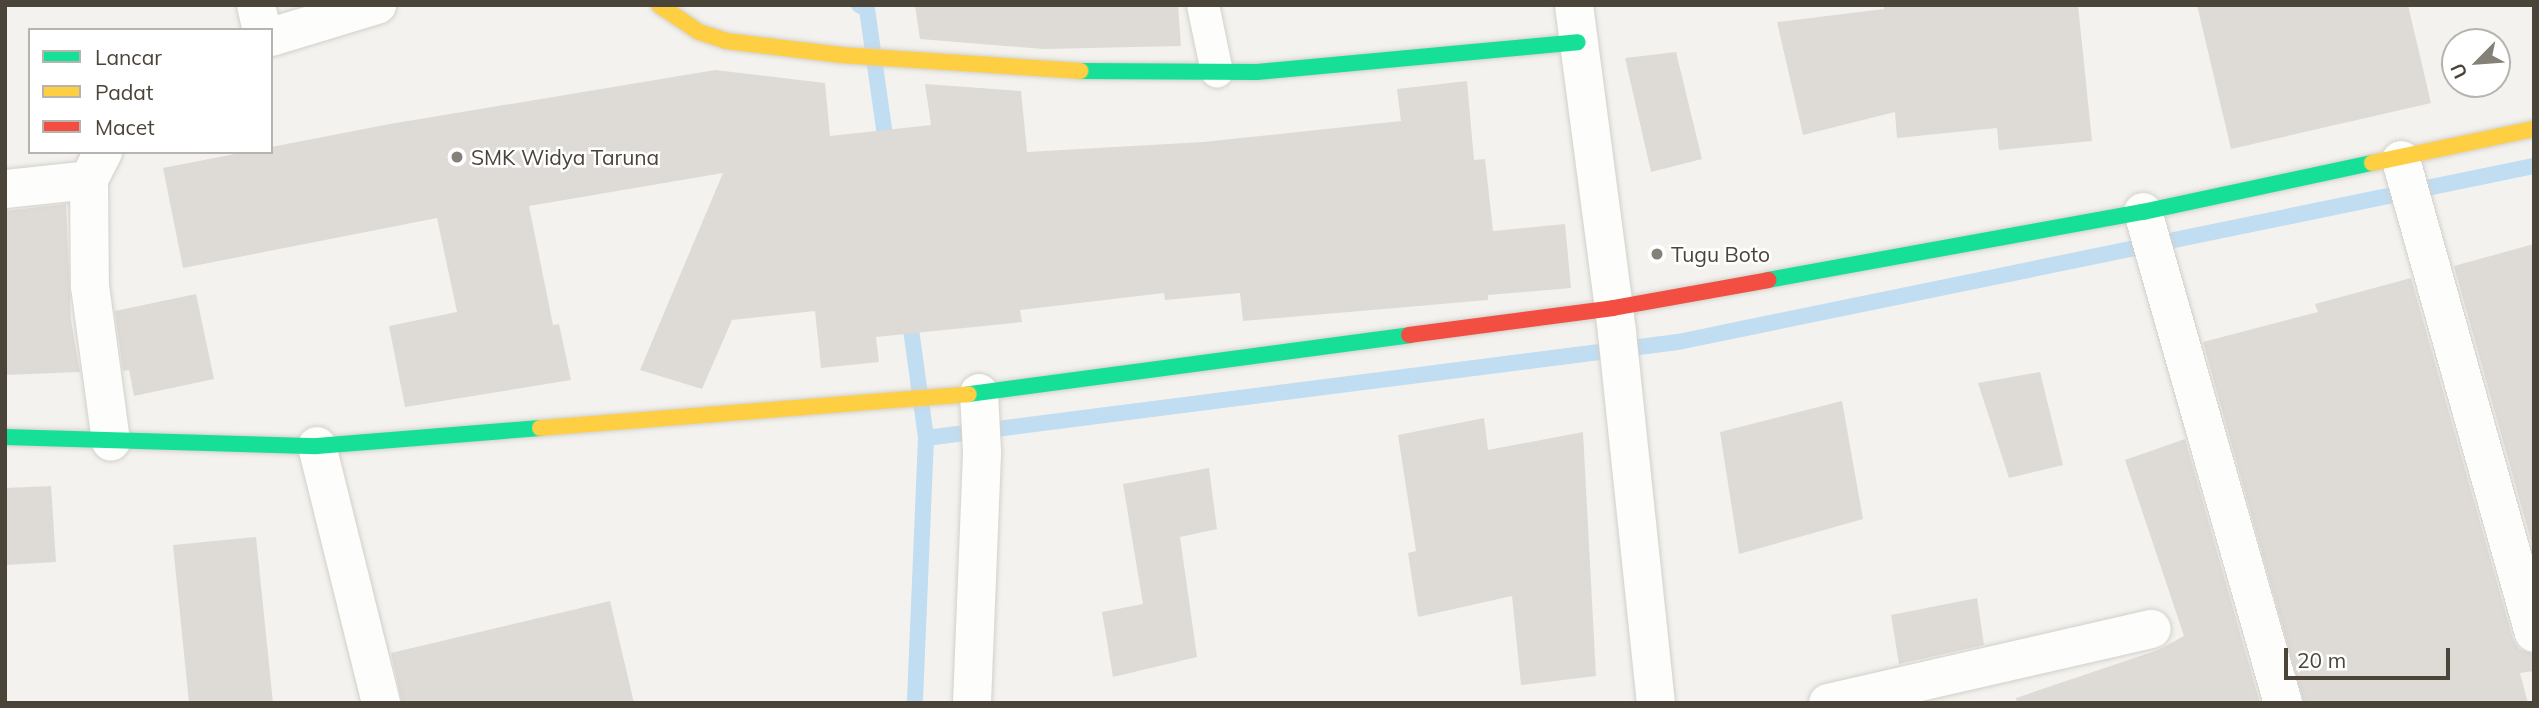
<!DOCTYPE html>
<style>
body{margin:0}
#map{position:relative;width:2539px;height:708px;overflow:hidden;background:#f4f2ee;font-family:Mulish,sans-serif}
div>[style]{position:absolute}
.stream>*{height:16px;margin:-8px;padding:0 8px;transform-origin:8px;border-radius:8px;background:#c0ddf1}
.building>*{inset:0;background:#dedbd6}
.roads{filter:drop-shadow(0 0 2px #d2d0cb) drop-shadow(0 0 2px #d2d0cb)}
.lane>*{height:32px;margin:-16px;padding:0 16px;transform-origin:16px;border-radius:16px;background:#fdfdfc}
.street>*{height:38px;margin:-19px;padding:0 19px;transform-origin:19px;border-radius:19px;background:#fdfdfc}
.fast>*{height:16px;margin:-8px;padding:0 8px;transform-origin:8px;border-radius:8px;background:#16e098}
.slow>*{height:16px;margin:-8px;padding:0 8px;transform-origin:8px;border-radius:8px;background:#ffcf43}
.jam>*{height:16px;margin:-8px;padding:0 8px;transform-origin:8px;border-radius:8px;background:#f24e42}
.dots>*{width:19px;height:19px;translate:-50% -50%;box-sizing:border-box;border:4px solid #fff;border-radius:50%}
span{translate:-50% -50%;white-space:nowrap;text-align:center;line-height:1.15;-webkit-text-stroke:5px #fff;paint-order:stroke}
.poi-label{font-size:21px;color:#4b4439}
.left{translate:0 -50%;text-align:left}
.frame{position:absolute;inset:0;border:7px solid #4b4439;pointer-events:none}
.legend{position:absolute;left:28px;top:28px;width:245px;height:126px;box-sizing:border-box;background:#fff;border:2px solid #b7b4b0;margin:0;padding:9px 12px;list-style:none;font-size:21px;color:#4b4439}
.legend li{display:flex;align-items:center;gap:14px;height:35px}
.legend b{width:35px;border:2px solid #b7b4b0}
.north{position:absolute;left:2441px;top:28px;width:70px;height:70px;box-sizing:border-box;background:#fff;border:2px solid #b7b4b0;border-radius:50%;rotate:245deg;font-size:19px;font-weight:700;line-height:28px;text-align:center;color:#4b4439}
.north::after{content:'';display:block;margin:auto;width:24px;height:32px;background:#868178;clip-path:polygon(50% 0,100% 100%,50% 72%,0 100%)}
.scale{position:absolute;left:2284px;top:648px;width:166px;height:32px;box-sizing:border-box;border:4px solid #4b4439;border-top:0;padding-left:9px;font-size:21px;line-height:24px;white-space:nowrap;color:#4b4439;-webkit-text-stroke:5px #fff;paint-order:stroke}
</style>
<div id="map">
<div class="stream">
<div style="left:859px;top:5px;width:9px;rotate:27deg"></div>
<div style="left:867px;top:9px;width:142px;rotate:81.9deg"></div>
<div style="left:909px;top:315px;width:124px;rotate:82.1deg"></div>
<div style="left:926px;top:438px;width:265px;rotate:92.4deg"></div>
<div style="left:926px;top:438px;width:758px;rotate:-7.28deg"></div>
<div style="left:1678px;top:342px;width:874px;rotate:-11.62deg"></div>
</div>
<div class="building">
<div style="clip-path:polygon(915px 5px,1178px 5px,1181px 46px,1044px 49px,920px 39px)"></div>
<div style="clip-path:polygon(1884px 5px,2078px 5px,2092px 141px,1999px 150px,1997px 128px,1897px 138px,1895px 112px,1803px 135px,1777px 22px,1884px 9px)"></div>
<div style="clip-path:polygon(2197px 5px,2408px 5px,2431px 103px,2231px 149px)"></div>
<div style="clip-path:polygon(1676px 52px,1702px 159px,1651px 172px,1625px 58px)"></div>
<div style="clip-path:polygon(715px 70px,825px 83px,830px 136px,931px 125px,925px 84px,1021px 91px,1027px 152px,1203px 142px,1401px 121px,1397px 89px,1467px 81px,1474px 160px,1485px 159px,1493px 231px,1565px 224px,1571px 288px,1488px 295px,1488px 300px,1243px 321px,1240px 293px,1165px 300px,1164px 293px,1020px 310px,1022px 322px,876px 337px,879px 362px,821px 368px,815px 311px,732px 320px,702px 389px,640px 370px,723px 173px,529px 206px,553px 325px,559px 324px,571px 380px,405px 407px,389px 326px,457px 312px,437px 218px,183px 268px,163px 168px,245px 152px,271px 152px,271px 147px,390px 124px)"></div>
<div style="clip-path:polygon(66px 204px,71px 320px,80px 372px,5px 375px,5px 211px)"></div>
<div style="clip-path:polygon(2534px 244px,2534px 551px,2454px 266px)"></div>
<div style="clip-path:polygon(2411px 278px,2513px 639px,2519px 649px,2534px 654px,2534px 671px,2520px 673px,2528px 703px,2304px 703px,2203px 342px,2318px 312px,2315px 304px)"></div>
<div style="clip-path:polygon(196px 294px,214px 379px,134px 396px,129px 370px,123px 371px,115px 311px)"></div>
<div style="clip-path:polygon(2040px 372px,2063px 465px,2009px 478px,1978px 383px)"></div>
<div style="clip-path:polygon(1842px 401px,1863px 519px,1739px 554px,1720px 432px)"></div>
<div style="clip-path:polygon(1484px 418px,1488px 450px,1583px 432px,1596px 676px,1521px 685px,1512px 596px,1418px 617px,1408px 553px,1416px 551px,1398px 435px)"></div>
<div style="clip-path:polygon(2185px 439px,2260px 703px,2017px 703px,2016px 698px,2158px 650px,2184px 636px,2125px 460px)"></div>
<div style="clip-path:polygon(1209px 468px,1217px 529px,1180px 537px,1197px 657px,1113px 677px,1102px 612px,1143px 604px,1123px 484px)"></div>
<div style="clip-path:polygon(51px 486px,56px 562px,5px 565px,5px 488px)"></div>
<div style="clip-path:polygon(256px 537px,273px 703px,189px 703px,173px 545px)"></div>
<div style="clip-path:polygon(1977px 598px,1984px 645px,1899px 664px,1891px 615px)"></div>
<div style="clip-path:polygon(610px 601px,634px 703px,402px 703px,391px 653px)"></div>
</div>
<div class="roads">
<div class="lane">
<div style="left:1203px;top:5px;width:68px;rotate:78.2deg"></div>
</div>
<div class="street">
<div style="left:256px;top:5px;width:26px;rotate:77deg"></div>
<div style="left:1574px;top:5px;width:331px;rotate:82.5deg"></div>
<div style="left:1617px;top:333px;width:372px;rotate:84deg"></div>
<div style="left:271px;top:37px;width:111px;rotate:-16.8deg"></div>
<div style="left:103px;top:152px;width:31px;rotate:117deg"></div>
<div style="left:89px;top:180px;width:106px;rotate:89.5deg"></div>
<div style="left:90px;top:286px;width:157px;rotate:82.3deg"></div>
<div style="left:2401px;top:160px;width:491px;rotate:74.3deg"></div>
<div style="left:5px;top:189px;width:84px;rotate:-6.1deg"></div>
<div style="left:2143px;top:212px;width:511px;rotate:74.09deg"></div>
<div style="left:317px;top:446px;width:265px;rotate:76deg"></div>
<div style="left:972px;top:703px;width:251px;rotate:-87.7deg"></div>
<div style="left:982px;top:452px;width:59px;rotate:-92.9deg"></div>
<div style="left:1828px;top:703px;width:332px;rotate:-12.9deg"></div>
</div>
<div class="fast">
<div style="left:1080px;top:71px;width:177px;rotate:0.3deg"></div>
<div style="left:1257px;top:72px;width:322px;rotate:-5.3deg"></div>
<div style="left:1768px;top:280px;width:381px;rotate:-10.3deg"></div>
<div style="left:2143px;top:212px;width:234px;rotate:-12.1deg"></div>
<div style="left:969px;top:394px;width:444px;rotate:-7.6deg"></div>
<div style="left:5px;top:437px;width:312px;rotate:1.7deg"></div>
<div style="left:317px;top:446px;width:224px;rotate:-4.6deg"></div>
</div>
<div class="slow">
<div style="left:659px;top:5px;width:48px;rotate:34deg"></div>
<div style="left:699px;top:32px;width:28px;rotate:18deg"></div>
<div style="left:726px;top:41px;width:116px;rotate:6.9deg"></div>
<div style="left:841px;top:55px;width:240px;rotate:3.8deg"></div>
<div style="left:2372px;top:163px;width:166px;rotate:-11.9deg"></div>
<div style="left:540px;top:428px;width:430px;rotate:-4.5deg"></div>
</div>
<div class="jam">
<div style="left:1409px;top:335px;width:206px;rotate:-7.5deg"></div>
<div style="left:1613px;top:308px;width:158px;rotate:-10.2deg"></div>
</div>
</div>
<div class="dots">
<div style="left:457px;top:157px;background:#868178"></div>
<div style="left:1657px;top:254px;background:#868178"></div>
</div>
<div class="poi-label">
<span class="left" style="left:471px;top:157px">SMK Widya Taruna</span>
<span class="left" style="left:1671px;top:254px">Tugu Boto</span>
</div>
<div class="frame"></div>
<ul class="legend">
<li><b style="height:9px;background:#16e098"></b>Lancar</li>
<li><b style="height:9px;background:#ffcf43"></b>Padat</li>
<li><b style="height:9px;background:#f24e42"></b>Macet</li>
</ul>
<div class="north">U</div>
<div class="scale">20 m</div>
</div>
